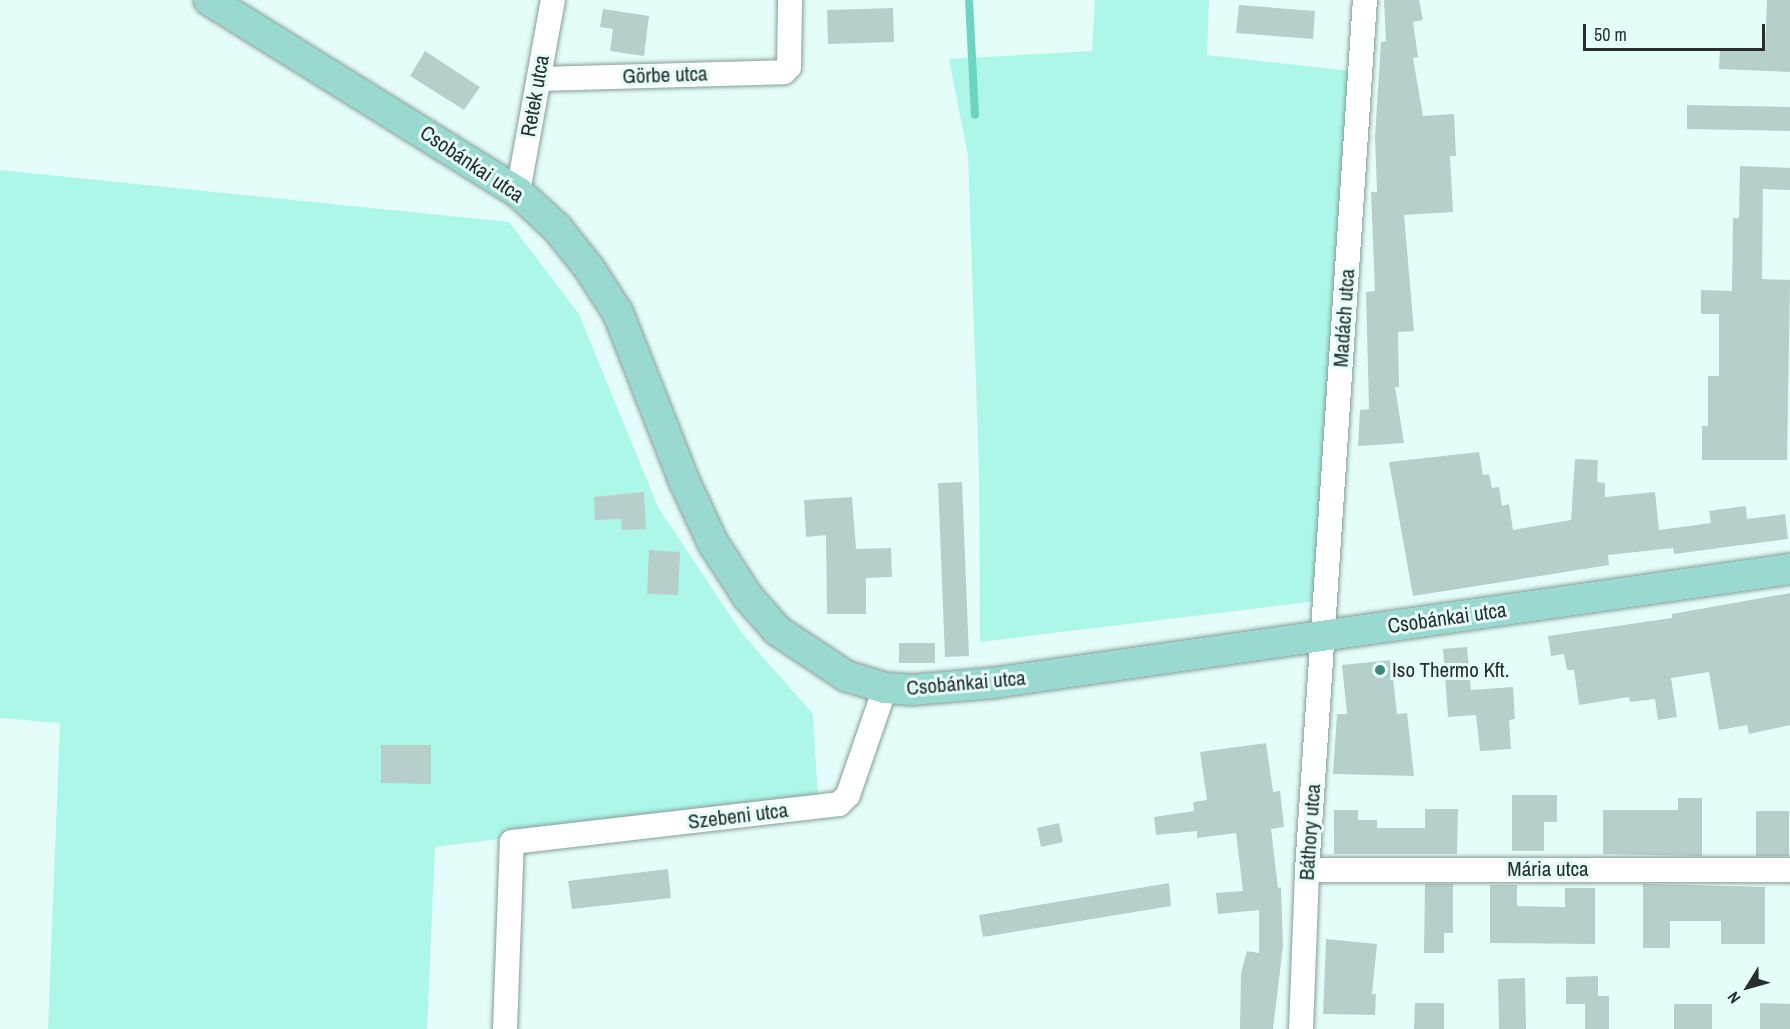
<!DOCTYPE html>
<meta charset="utf-8">
<style>
body{margin:0}
#map{position:relative;width:1790px;height:1029px;overflow:hidden;background:#e4fdf8;font-family:"Archivo Narrow",sans-serif}
div>[style]{position:absolute}
.green>*{inset:0;background:#adf7e9}
.stream>*{height:8px;margin:-4px;padding:0 4px;transform-origin:4px;border-radius:4px;background:#6dd4c2}
.building>*{inset:0;background:#b7cfca}
.roads{filter:drop-shadow(0 0 2px #869d98) drop-shadow(0 0 2px #869d98)}
.minor>*{height:24px;margin:-12px;padding:0 12px;transform-origin:12px;border-radius:12px;background:#fff}
.major>*{height:30px;margin:-15px;padding:0 15px;transform-origin:15px;border-radius:15px;background:#9ad9cf}
.dots>*{width:16px;height:16px;translate:-50% -50%;box-sizing:border-box;border:3px solid #e4fdf8;border-radius:50%}
span{translate:-50% -50%;white-space:nowrap;text-align:center;line-height:1.15;-webkit-text-stroke:6px #e4fdf8;paint-order:stroke}
.street-label{font-size:21px;color:#262f2d}
.poi-label{font-size:21px;color:#262f2d}
.left{translate:0 -50%;text-align:left}
.north{position:absolute;left:1718px;top:957px;width:60px;height:60px;-webkit-text-stroke:4px #e4fdf8;paint-order:stroke;rotate:233deg;font-size:16px;font-weight:700;line-height:24px;text-align:center;color:#262f2d}
.north::after{content:'';display:block;margin:auto;width:21px;height:27px;background:#262f2d;clip-path:polygon(50% 0,100% 100%,50% 72%,0 100%)}
.scale{position:absolute;left:1583px;top:24px;width:182px;height:27px;box-sizing:border-box;border:3px solid #262f2d;border-top:0;padding-left:8px;font-size:18px;line-height:21px;white-space:nowrap;color:#262f2d;-webkit-text-stroke:4px #e4fdf8;paint-order:stroke}
</style>
<div id="map">
<div class="green">
<div style="clip-path:polygon(1095px 0,1209px 0,1207px 55px,1351px 71px,1317px 601px,980px 642px,979px 471px,968px 156px,949px 59px,1092px 51px)"></div>
<div style="clip-path:polygon(0 170px,509px 222px,579px 314px,658px 507px,741px 632px,813px 714px,818px 799px,435px 847px,427px 1029px,48px 1029px,60px 723px,0 718px)"></div>
</div>
<div class="stream">
<div style="left:969px;top:0;width:115px;rotate:87deg"></div>
</div>
<div class="building">
<div style="clip-path:polygon(1384px 0,1419px 0,1423px 20px,1413px 22px,1418px 57px,1413px 58px,1423px 116px,1454px 114px,1456px 156px,1450px 156px,1453px 212px,1404px 215px,1414px 331px,1398px 332px,1399px 387px,1395px 387px,1404px 443px,1358px 446px,1360px 410px,1369px 409px,1366px 292px,1375px 291px,1371px 192px,1377px 192px,1375px 137px,1381px 42px,1386px 41px)"></div>
<div style="clip-path:polygon(1767px 0,1790px 0,1790px 72px,1719px 69px,1720px 48px,1765px 49px)"></div>
<div style="clip-path:polygon(1239px 5px,1315px 11px,1313px 39px,1236px 33px)"></div>
<div style="clip-path:polygon(893px 8px,894px 42px,828px 44px,827px 10px)"></div>
<div style="clip-path:polygon(603px 9px,649px 16px,644px 56px,610px 51px,613px 29px,600px 27px)"></div>
<div style="clip-path:polygon(425px 51px,480px 87px,464px 110px,410px 76px)"></div>
<div style="clip-path:polygon(1687px 105px,1790px 107px,1790px 131px,1687px 129px)"></div>
<div style="clip-path:polygon(1740px 166px,1790px 168px,1790px 190px,1763px 189px,1762px 279px,1790px 280px,1787px 460px,1702px 460px,1702px 426px,1708px 426px,1708px 376px,1719px 376px,1719px 314px,1701px 314px,1701px 290px,1732px 291px,1733px 218px,1739px 218px)"></div>
<div style="clip-path:polygon(1479px 452px,1483px 475px,1489px 474px,1492px 488px,1499px 487px,1502px 506px,1509px 504px,1513px 530px,1571px 520px,1575px 459px,1598px 460px,1597px 482px,1605px 483px,1605px 497px,1655px 492px,1659px 530px,1711px 523px,1709px 511px,1746px 506px,1747px 519px,1785px 514px,1788px 539px,1674px 554px,1673px 548px,1608px 555px,1609px 565px,1413px 596px,1389px 462px)"></div>
<div style="clip-path:polygon(962px 482px,969px 656px,945px 657px,938px 483px)"></div>
<div style="clip-path:polygon(644px 492px,646px 529px,622px 530px,621px 519px,595px 520px,594px 497px)"></div>
<div style="clip-path:polygon(852px 497px,856px 549px,891px 548px,892px 577px,866px 578px,866px 614px,827px 614px,826px 535px,806px 537px,804px 500px)"></div>
<div style="clip-path:polygon(649px 550px,680px 552px,678px 595px,647px 594px)"></div>
<div style="clip-path:polygon(1790px 593px,1790px 725px,1749px 734px,1747px 725px,1719px 730px,1709px 672px,1671px 678px,1677px 717px,1658px 720px,1655px 699px,1630px 702px,1629px 697px,1579px 705px,1574px 670px,1567px 670px,1564px 654px,1551px 656px,1548px 636px,1672px 618px,1672px 614px)"></div>
<div style="clip-path:polygon(899px 643px,935px 643px,935px 663px,899px 663px)"></div>
<div style="clip-path:polygon(1467px 647px,1471px 690px,1513px 687px,1515px 719px,1509px 720px,1511px 749px,1480px 751px,1476px 715px,1448px 717px,1443px 649px)"></div>
<div style="clip-path:polygon(1391px 660px,1397px 714px,1407px 713px,1414px 776px,1333px 774px,1337px 714px,1347px 714px,1342px 665px)"></div>
<div style="clip-path:polygon(1266px 743px,1273px 792px,1280px 791px,1284px 827px,1271px 829px,1278px 888px,1281px 887px,1283px 946px,1273px 1029px,1240px 1029px,1241px 973px,1247px 951px,1259px 953px,1259px 910px,1218px 914px,1216px 893px,1243px 891px,1236px 833px,1197px 838px,1197px 831px,1156px 835px,1154px 817px,1194px 811px,1193px 802px,1207px 800px,1200px 752px)"></div>
<div style="clip-path:polygon(381px 745px,431px 745px,431px 784px,381px 783px)"></div>
<div style="clip-path:polygon(1512px 795px,1557px 795px,1557px 822px,1544px 822px,1544px 851px,1512px 851px)"></div>
<div style="clip-path:polygon(1678px 798px,1702px 798px,1702px 856px,1603px 854px,1603px 810px,1678px 810px)"></div>
<div style="clip-path:polygon(1425px 809px,1458px 809px,1457px 854px,1334px 854px,1334px 810px,1358px 810px,1358px 820px,1377px 820px,1377px 828px,1425px 828px)"></div>
<div style="clip-path:polygon(1756px 811px,1789px 811px,1789px 856px,1756px 856px)"></div>
<div style="clip-path:polygon(1059px 823px,1063px 842px,1041px 847px,1037px 828px)"></div>
<div style="clip-path:polygon(668px 869px,671px 898px,572px 909px,568px 881px)"></div>
<div style="clip-path:polygon(1169px 883px,1171px 906px,983px 937px,979px 915px)"></div>
<div style="clip-path:polygon(1425px 884px,1453px 884px,1453px 933px,1444px 933px,1444px 953px,1424px 953px)"></div>
<div style="clip-path:polygon(1643px 884px,1765px 887px,1765px 944px,1721px 944px,1721px 921px,1670px 921px,1670px 948px,1643px 948px)"></div>
<div style="clip-path:polygon(1490px 885px,1517px 885px,1517px 906px,1565px 907px,1565px 888px,1595px 888px,1595px 944px,1490px 943px)"></div>
<div style="clip-path:polygon(1326px 939px,1377px 944px,1372px 994px,1376px 994px,1375px 1015px,1323px 1014px)"></div>
<div style="clip-path:polygon(1598px 976px,1598px 996px,1609px 996px,1609px 1029px,1585px 1029px,1585px 1004px,1566px 1004px,1566px 977px)"></div>
<div style="clip-path:polygon(1525px 978px,1526px 1029px,1499px 1029px,1498px 979px)"></div>
<div style="clip-path:polygon(1415px 1003px,1444px 1003px,1444px 1029px,1414px 1029px)"></div>
<div style="clip-path:polygon(1760px 1003px,1790px 1004px,1790px 1029px,1760px 1029px)"></div>
<div style="clip-path:polygon(1674px 1004px,1712px 1004px,1712px 1029px,1674px 1029px)"></div>
</div>
<div class="roads">
<div class="minor">
<div style="left:539px;top:79px;width:245px;rotate:-1.6deg"></div>
<div style="left:784px;top:72px;width:7px;rotate:-45deg"></div>
<div style="left:789px;top:67px;width:67px;rotate:-89.1deg"></div>
<div style="left:518px;top:192px;width:195px;rotate:-79.7deg"></div>
<div style="left:1307px;top:870px;width:483px"></div>
<div style="left:505px;top:1029px;width:187px;rotate:-87.9deg"></div>
<div style="left:512px;top:842px;width:329px;rotate:-6.6deg"></div>
<div style="left:839px;top:804px;width:13px;rotate:-45deg"></div>
<div style="left:848px;top:795px;width:113px;rotate:-70.9deg"></div>
<div style="left:1301px;top:1029px;width:159px;rotate:-87.8deg"></div>
<div style="left:1307px;top:870px;width:872px;rotate:-86.19deg"></div>
</div>
<div class="major">
<div style="left:209px;top:0;width:364px;rotate:31.9deg"></div>
<div style="left:518px;top:192px;width:53px;rotate:42.7deg"></div>
<div style="left:557px;top:228px;width:51px;rotate:51.3deg"></div>
<div style="left:589px;top:268px;width:54px;rotate:57.2deg"></div>
<div style="left:618px;top:313px;width:183px;rotate:68.5deg"></div>
<div style="left:685px;top:483px;width:66px;rotate:65deg"></div>
<div style="left:713px;top:543px;width:64px;rotate:57.1deg"></div>
<div style="left:748px;top:597px;width:45px;rotate:48.6deg"></div>
<div style="left:778px;top:631px;width:82px;rotate:33.5deg"></div>
<div style="left:846px;top:676px;width:41px;rotate:17.1deg"></div>
<div style="left:885px;top:688px;width:26px;rotate:4deg"></div>
<div style="left:911px;top:690px;width:82px;rotate:-4.9deg"></div>
<div style="left:993px;top:683px;width:805px;rotate:-8.14deg"></div>
</div>
</div>
<div class="dots">
<div style="left:1380px;top:670px;background:#41867a"></div>
</div>
<div class="street-label">
<span style="left:665px;top:75px;rotate:-2deg">Görbe utca</span>
<span style="left:535px;top:96px;rotate:-80deg">Retek utca</span>
<span style="left:472px;top:164px;rotate:34deg">Csobánkai utca</span>
<span style="left:1344px;top:318px;rotate:-86deg">Madách utca</span>
<span style="left:1447px;top:618px;rotate:-8deg">Csobánkai utca</span>
<span style="left:966px;top:683px;rotate:-5deg">Csobánkai utca</span>
<span style="left:738px;top:816px;rotate:-7deg">Szebeni utca</span>
<span style="left:1310px;top:832px;rotate:-86deg">Báthory utca</span>
<span style="left:1548px;top:869px">Mária utca</span>
</div>
<div class="poi-label">
<span class="left" style="left:1392px;top:670px">Iso Thermo Kft.</span>
</div>
<div class="north">N</div>
<div class="scale">50 m</div>
</div>
